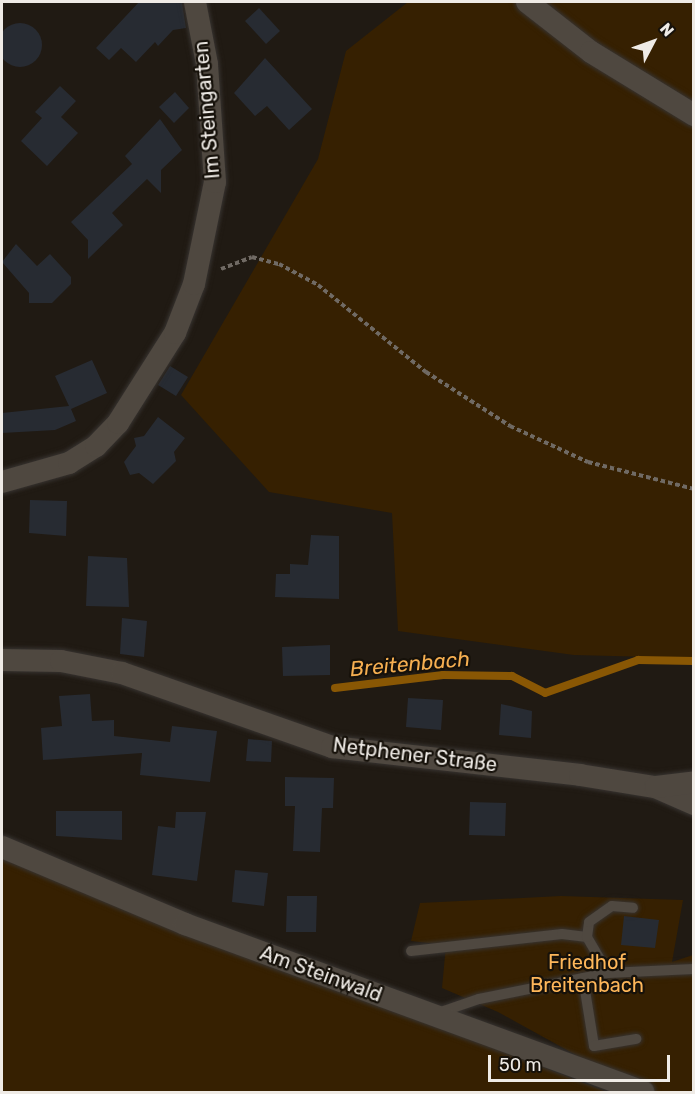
<!DOCTYPE html>
<meta charset="utf-8">
<style>
body{margin:0}
#map{position:relative;width:695px;height:1094px;overflow:hidden;background:#201a13;font-family:Rubik,sans-serif}
div>[style]{position:absolute}
.green>*{inset:0;background:#362001}
.stream>*{height:8px;margin:-4px;padding:0 4px;transform-origin:4px;border-radius:4px;background:#895704}
.building>*{inset:0;background:#272b32}
.round{border-radius:50%}
.path>*{height:4px;margin-top:-2px;transform-origin:0;background:repeating-linear-gradient(90deg,#706a64 0 4.5px,transparent 0 7.5px)}
.roads{filter:drop-shadow(0 0 2px #373330) drop-shadow(0 0 2px #373330)}
.service>*{height:10px;margin:-5px;padding:0 5px;transform-origin:5px;border-radius:5px;background:#4f4840}
.minor>*{height:22px;margin:-11px;padding:0 11px;transform-origin:11px;border-radius:11px;background:#4f4840}
span{translate:-50% -50%;white-space:nowrap;text-align:center;line-height:1.15;-webkit-text-stroke:4.5px #16110a;paint-order:stroke}
.street-label{font-size:20px;color:#efebe6}
.park-label{font-size:20px;color:#feb75a}
.water-label{font-size:21px;color:#f6af51;font-style:italic}
.frame{position:absolute;inset:0;border:3px solid #efebe6;pointer-events:none}
.north{position:absolute;left:623px;top:12px;width:60px;height:60px;-webkit-text-stroke:4px #16110a;paint-order:stroke;rotate:49deg;font-size:16px;font-weight:700;line-height:24px;text-align:center;color:#efebe6}
.north::after{content:'';display:block;margin:auto;width:21px;height:27px;background:#efebe6;clip-path:polygon(50% 0,100% 100%,50% 72%,0 100%)}
.scale{position:absolute;left:488px;top:1055px;width:182px;height:27px;box-sizing:border-box;border:3px solid #efebe6;border-top:0;padding-left:8px;font-size:18px;line-height:21px;white-space:nowrap;color:#efebe6;-webkit-text-stroke:4px #16110a;paint-order:stroke}
</style>
<div id="map">
<div class="green">
<div style="clip-path:polygon(408px 2px,693px 2px,693px 658px,574px 655px,398px 631px,392px 513px,269px 492px,181px 395px,318px 159px,346px 51px)"></div>
<div style="clip-path:polygon(2px 857px,607px 1092px,2px 1092px)"></div>
<div style="clip-path:polygon(561px 896px,683px 900px,672px 962px,693px 955px,693px 1092px,643px 1092px,498px 1012px,442px 988px,446px 945px,411px 941px,420px 903px)"></div>
</div>
<div class="stream">
<div style="left:335px;top:688px;width:109px;rotate:-6.9deg"></div>
<div style="left:443px;top:675px;width:69px;rotate:0.8deg"></div>
<div style="left:512px;top:676px;width:37px;rotate:27deg"></div>
<div style="left:545px;top:693px;width:99px;rotate:-19.5deg"></div>
<div style="left:638px;top:660px;width:56px;rotate:1deg"></div>
</div>
<div class="building">
<div style="clip-path:polygon(139px 2px,182px 2px,186px 28px,173px 30px,158px 46px,155px 42px,136px 62px,121px 48px,109px 60px,96px 48px)"></div>
<div style="clip-path:polygon(259px 8px,280px 31px,266px 44px,245px 21px)"></div>
<div class="round" style="left:-2px;top:23px;width:44px;height:44px"></div>
<div style="clip-path:polygon(265px 58px,312px 109px,289px 130px,267px 106px,255px 116px,234px 93px)"></div>
<div style="clip-path:polygon(60px 86px,76px 101px,61px 117px,78px 133px,47px 166px,21px 141px,42px 118px,35px 112px)"></div>
<div style="clip-path:polygon(175px 92px,189px 108px,174px 123px,159px 107px)"></div>
<div style="clip-path:polygon(160px 119px,182px 150px,161px 170px,161px 193px,147px 179px,112px 213px,123px 225px,88px 259px,88px 240px,71px 222px,132px 164px,125px 156px)"></div>
<div style="clip-path:polygon(16px 244px,37px 266px,50px 254px,71px 277px,71px 284px,52px 303px,29px 303px,29px 293px,2px 262px)"></div>
<div style="clip-path:polygon(92px 360px,107px 393px,71px 409px,76px 421px,55px 430px,2px 433px,2px 413px,69px 406px,55px 376px)"></div>
<div style="clip-path:polygon(170px 366px,188px 377px,176px 396px,158px 385px)"></div>
<div style="clip-path:polygon(158px 417px,185px 438px,174px 452px,176px 461px,153px 484px,139px 473px,130px 475px,124px 462px,136px 446px,134px 438px,144px 436px)"></div>
<div style="clip-path:polygon(30px 500px,67px 501px,66px 536px,29px 533px)"></div>
<div style="clip-path:polygon(311px 535px,339px 536px,339px 599px,275px 597px,276px 574px,290px 574px,290px 564px,308px 565px)"></div>
<div style="clip-path:polygon(88px 556px,127px 558px,129px 607px,86px 606px)"></div>
<div style="clip-path:polygon(122px 618px,147px 621px,144px 657px,120px 654px)"></div>
<div style="clip-path:polygon(330px 645px,330px 675px,283px 676px,282px 647px)"></div>
<div style="clip-path:polygon(90px 694px,92px 721px,114px 720px,114px 736px,170px 742px,172px 726px,217px 731px,210px 782px,140px 775px,142px 753px,43px 760px,41px 728px,62px 726px,59px 696px)"></div>
<div style="clip-path:polygon(408px 698px,443px 700px,441px 730px,406px 727px)"></div>
<div style="clip-path:polygon(501px 704px,532px 711px,531px 738px,499px 735px)"></div>
<div style="clip-path:polygon(248px 739px,272px 741px,271px 762px,246px 761px)"></div>
<div style="clip-path:polygon(285px 777px,334px 778px,333px 808px,322px 808px,320px 852px,293px 851px,295px 806px,285px 806px)"></div>
<div style="clip-path:polygon(470px 802px,506px 803px,505px 836px,469px 835px)"></div>
<div style="clip-path:polygon(56px 811px,122px 811px,122px 840px,56px 836px)"></div>
<div style="clip-path:polygon(176px 812px,206px 812px,197px 881px,152px 875px,158px 826px,175px 828px)"></div>
<div style="clip-path:polygon(235px 870px,268px 873px,264px 906px,232px 902px)"></div>
<div style="clip-path:polygon(287px 896px,317px 896px,316px 932px,286px 932px)"></div>
<div style="clip-path:polygon(624px 916px,659px 920px,655px 948px,621px 945px)"></div>
</div>
<div class="path">
<div style="left:221px;top:269px;width:33px;rotate:-21deg"></div>
<div style="left:252px;top:257px;width:28px;rotate:15deg"></div>
<div style="left:279px;top:264px;width:44px;rotate:28.3deg"></div>
<div style="left:318px;top:285px;width:139px;rotate:38.9deg"></div>
<div style="left:426px;top:372px;width:100px;rotate:32.7deg"></div>
<div style="left:510px;top:426px;width:86px;rotate:24.8deg"></div>
<div style="left:588px;top:462px;width:109px;rotate:14.3deg"></div>
</div>
<div class="roads">
<div class="service">
<div style="left:411px;top:951px;width:152px;rotate:-6.4deg"></div>
<div style="left:562px;top:934px;width:25px;rotate:7deg"></div>
<div style="left:608px;top:973px;width:42px;rotate:-120.3deg"></div>
<div style="left:587px;top:937px;width:15px;rotate:-82deg"></div>
<div style="left:589px;top:922px;width:28px;rotate:-35deg"></div>
<div style="left:612px;top:906px;width:21px;rotate:5deg"></div>
<div style="left:583px;top:978px;width:69px;rotate:80.8deg"></div>
<div style="left:594px;top:1046px;width:43px;rotate:-9.5deg"></div>
<div style="left:438px;top:1013px;width:43px;rotate:-18.9deg"></div>
<div style="left:479px;top:999px;width:132px;rotate:-11.4deg"></div>
<div style="left:608px;top:973px;width:86px;rotate:-2.7deg"></div>
</div>
<div class="minor">
<div style="left:527px;top:2px;width:81px;rotate:38deg"></div>
<div style="left:591px;top:52px;width:121px;rotate:31.5deg"></div>
<div style="left:2px;top:482px;width:70px;rotate:-15.8deg"></div>
<div style="left:69px;top:463px;width:32px;rotate:-32deg"></div>
<div style="left:96px;top:446px;width:32px;rotate:-46deg"></div>
<div style="left:118px;top:423px;width:107px;rotate:-57.7deg"></div>
<div style="left:175px;top:333px;width:53px;rotate:-68.8deg"></div>
<div style="left:194px;top:284px;width:104px;rotate:-78.4deg"></div>
<div style="left:215px;top:182px;width:118px;rotate:-93.9deg"></div>
<div style="left:207px;top:64px;width:63px;rotate:-101deg"></div>
<div style="left:2px;top:660px;width:59px;rotate:1deg"></div>
<div style="left:61px;top:661px;width:62px;rotate:11.1deg"></div>
<div style="left:122px;top:673px;width:223px;rotate:19.4deg"></div>
<div style="left:332px;top:747px;width:250px;rotate:6.4deg"></div>
<div style="left:580px;top:775px;width:76px;rotate:9.1deg"></div>
<div style="left:655px;top:787px;width:43px;rotate:23.6deg"></div>
<div style="left:656px;top:787px;width:38px;rotate:-7deg"></div>
<div style="left:2px;top:847px;width:199px;rotate:22.8deg"></div>
<div style="left:185px;top:924px;width:488px;rotate:20.1deg"></div>
</div>
</div>
<div class="street-label">
<span style="left:207px;top:110px;rotate:-95deg">Im Steingarten</span>
<span style="left:415px;top:755px;rotate:7deg">Netphener Straße</span>
<span style="left:321px;top:974px;rotate:20deg">Am Steinwald</span>
</div>
<div class="park-label">
<span style="left:587px;top:974px">Friedhof<br>Breitenbach</span>
</div>
<div class="water-label">
<span style="left:410px;top:664px;rotate:-5deg">Breitenbach</span>
</div>
<div class="frame"></div>
<div class="north">N</div>
<div class="scale">50 m</div>
</div>
